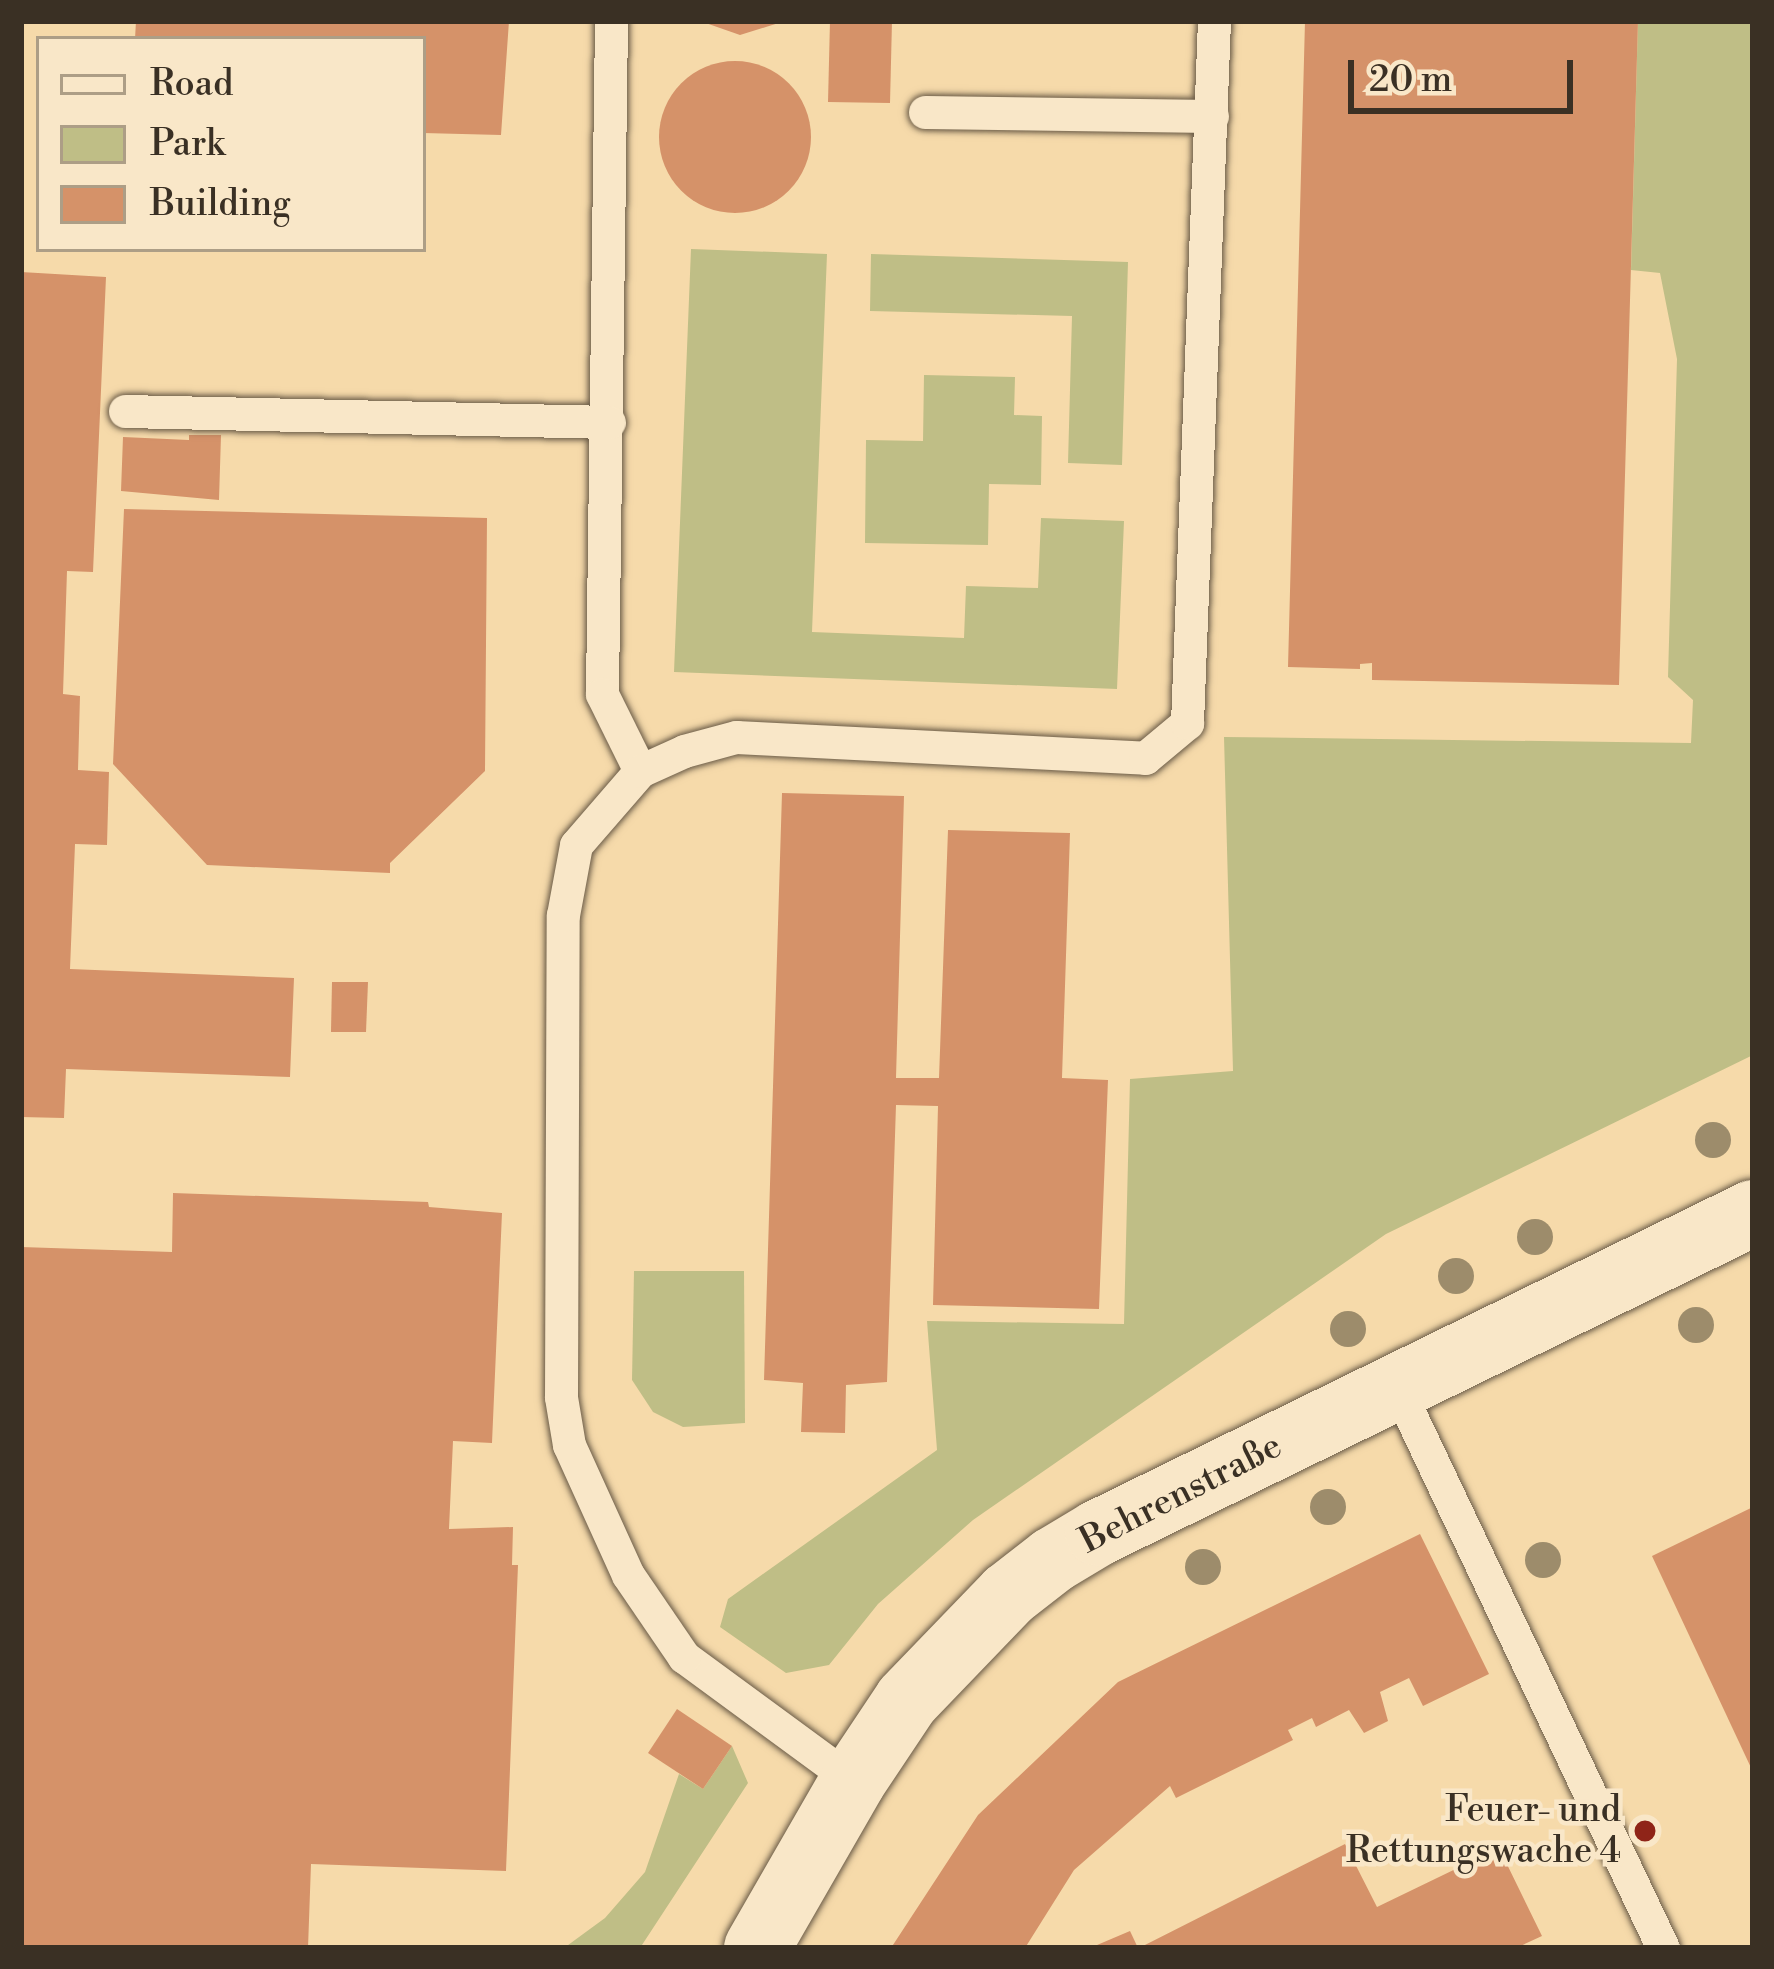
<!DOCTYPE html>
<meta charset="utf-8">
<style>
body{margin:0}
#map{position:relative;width:1774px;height:1969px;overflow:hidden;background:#f6daaa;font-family:"Libre Bodoni",serif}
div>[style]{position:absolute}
.green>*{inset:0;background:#bfbe86}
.building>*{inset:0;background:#d59269}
.round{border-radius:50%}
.roads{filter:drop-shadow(0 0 3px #695a46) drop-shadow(0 0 3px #695a46)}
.service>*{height:33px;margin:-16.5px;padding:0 16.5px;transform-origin:16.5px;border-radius:16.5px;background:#f9e7c8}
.tertiary>*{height:66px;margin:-33px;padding:0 33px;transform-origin:33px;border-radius:33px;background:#f9e7c8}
.trees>*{width:36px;height:36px;margin:-18px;border-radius:50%;background:#9d8c6b}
.dots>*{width:33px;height:33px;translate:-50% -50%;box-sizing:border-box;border:6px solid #f9e7c8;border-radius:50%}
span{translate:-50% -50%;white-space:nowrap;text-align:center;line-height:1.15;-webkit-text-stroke:9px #f9e7c8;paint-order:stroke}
.street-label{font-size:36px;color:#3a3024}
.poi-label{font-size:36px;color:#3a3024}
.right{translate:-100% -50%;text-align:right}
.frame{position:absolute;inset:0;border:24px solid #3a3024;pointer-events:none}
.legend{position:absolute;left:36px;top:36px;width:390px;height:216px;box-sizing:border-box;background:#f9e7c8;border:3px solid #ad9e86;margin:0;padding:15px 21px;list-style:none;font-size:36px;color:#3a3024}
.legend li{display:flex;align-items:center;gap:24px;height:60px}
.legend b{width:60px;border:3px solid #ad9e86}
.scale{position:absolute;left:1348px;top:60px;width:225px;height:54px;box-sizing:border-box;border:6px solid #3a3024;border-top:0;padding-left:15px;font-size:36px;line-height:42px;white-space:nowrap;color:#3a3024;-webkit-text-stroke:9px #f9e7c8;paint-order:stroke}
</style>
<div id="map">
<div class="green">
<div style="clip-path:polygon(1638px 21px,1750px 21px,1753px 32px,1753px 1055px,1386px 1234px,973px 1520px,878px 1604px,829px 1665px,786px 1673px,720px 1627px,728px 1599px,937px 1450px,927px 1321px,1124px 1324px,1130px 1079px,1233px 1071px,1224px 737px,1691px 743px,1693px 700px,1668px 677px,1677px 359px,1660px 273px,1631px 270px)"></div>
<div style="clip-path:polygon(691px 249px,827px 254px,812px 632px,964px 638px,966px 586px,1038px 588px,1041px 518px,1124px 521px,1117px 689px,674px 672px)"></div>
<div style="clip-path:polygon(871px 254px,1128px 262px,1122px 465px,1068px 463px,1072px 316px,870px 311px)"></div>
<div style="clip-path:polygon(924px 375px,1015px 377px,1014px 415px,1042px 416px,1041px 485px,989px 484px,988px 545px,865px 543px,866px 440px,923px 441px)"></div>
<div style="clip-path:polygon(634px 1271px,744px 1271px,745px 1423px,683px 1427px,653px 1412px,632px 1380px)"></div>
<div style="clip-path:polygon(732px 1746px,748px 1783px,640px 1948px,564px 1948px,605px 1918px,645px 1872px,679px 1774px,703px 1789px)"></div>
</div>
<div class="building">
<div style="clip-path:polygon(136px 21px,509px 21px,501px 135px,423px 133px,423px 39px,135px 39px)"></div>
<div style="clip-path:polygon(700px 21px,785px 21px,740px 35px)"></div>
<div style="clip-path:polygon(830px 21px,892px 21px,890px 103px,828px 102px)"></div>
<div style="clip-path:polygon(1305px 21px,1638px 21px,1619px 685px,1372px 680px,1372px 663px,1360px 664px,1360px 669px,1288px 667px)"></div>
<div class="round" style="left:659px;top:61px;width:152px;height:152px"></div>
<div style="clip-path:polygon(21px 272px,106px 277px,93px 572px,67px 571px,63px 694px,80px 696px,78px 770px,109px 772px,107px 845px,75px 844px,70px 969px,294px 978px,290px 1077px,66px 1069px,64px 1118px,21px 1117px)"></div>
<div style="clip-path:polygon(189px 435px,221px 435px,219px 500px,121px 491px,123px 437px,189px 440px)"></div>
<div style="clip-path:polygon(124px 509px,487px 518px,485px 771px,390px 863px,390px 873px,207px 865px,113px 764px)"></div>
<div style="clip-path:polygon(782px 793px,904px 796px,896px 1078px,939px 1078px,948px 830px,1070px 833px,1062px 1078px,1108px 1080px,1099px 1309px,933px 1305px,938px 1106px,896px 1105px,887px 1382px,846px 1385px,845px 1433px,801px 1432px,803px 1383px,764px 1380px)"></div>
<div style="clip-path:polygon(332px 982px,368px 982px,366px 1032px,331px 1032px)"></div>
<div style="clip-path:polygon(173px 1193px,428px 1202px,429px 1207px,502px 1213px,492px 1443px,453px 1441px,449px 1529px,513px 1527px,512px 1565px,518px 1565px,506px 1871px,311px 1864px,308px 1948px,21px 1948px,21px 1247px,172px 1252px)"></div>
<div style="clip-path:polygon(1753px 1507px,1753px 1772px,1652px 1556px)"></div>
<div style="clip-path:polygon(1420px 1534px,1489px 1674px,1423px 1706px,1409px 1678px,1380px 1692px,1388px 1721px,1364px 1733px,1349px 1710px,1316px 1727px,1312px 1718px,1288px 1730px,1293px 1740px,1176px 1798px,1170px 1786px,1074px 1870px,1025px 1948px,891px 1948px,978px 1815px,1118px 1682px)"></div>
<div style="clip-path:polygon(677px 1709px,732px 1746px,703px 1789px,648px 1753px)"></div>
<div style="clip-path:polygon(1345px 1844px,1377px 1907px,1499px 1848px,1542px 1936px,1516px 1948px,1139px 1948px)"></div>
<div style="clip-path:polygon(1130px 1931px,1138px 1948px,1090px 1948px)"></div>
</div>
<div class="roads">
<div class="service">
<div style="left:611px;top:21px;width:673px;rotate:90.77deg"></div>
<div style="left:602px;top:694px;width:86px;rotate:63.7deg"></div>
<div style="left:925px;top:112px;width:287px;rotate:0.8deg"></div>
<div style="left:125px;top:411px;width:484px;rotate:1.3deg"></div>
<div style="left:1397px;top:1387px;width:621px;rotate:64.63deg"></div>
<div style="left:853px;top:1781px;width:210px;rotate:-143.7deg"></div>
<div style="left:684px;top:1657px;width:99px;rotate:-124.3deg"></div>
<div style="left:628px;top:1575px;width:143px;rotate:-114.4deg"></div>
<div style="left:569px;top:1445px;width:49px;rotate:-99.5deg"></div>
<div style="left:561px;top:1397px;width:482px;rotate:-89.8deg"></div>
<div style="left:563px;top:915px;width:71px;rotate:-79.5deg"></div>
<div style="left:576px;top:845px;width:98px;rotate:-49.1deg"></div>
<div style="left:640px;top:771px;width:48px;rotate:-24.4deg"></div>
<div style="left:684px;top:751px;width:54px;rotate:-15.1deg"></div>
<div style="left:736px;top:737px;width:410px;rotate:2.9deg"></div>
<div style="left:1145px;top:758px;width:55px;rotate:-39.8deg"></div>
<div style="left:1187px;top:723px;width:703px;rotate:-87.8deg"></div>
</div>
<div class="tertiary">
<div style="left:757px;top:1948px;width:193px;rotate:-60.1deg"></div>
<div style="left:853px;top:1781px;width:97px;rotate:-56.3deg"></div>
<div style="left:907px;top:1700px;width:146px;rotate:-46.1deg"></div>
<div style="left:1008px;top:1595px;width:57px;rotate:-37.9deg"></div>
<div style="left:1053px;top:1560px;width:52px;rotate:-31deg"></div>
<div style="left:1098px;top:1533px;width:729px;rotate:-26.04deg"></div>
</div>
</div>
<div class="trees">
<div style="left:1713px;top:1140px"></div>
<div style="left:1535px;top:1237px"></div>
<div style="left:1456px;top:1276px"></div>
<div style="left:1696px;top:1325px"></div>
<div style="left:1348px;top:1329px"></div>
<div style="left:1328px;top:1507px"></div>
<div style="left:1543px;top:1560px"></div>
<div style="left:1203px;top:1567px"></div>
</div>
<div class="dots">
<div style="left:1645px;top:1831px;background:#8f2418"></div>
</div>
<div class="street-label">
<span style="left:1181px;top:1494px;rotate:-27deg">Behrenstraße</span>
</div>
<div class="poi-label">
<span class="right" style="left:1621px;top:1831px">Feuer- und<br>Rettungswache 4</span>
</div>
<div class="frame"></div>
<ul class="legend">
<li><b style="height:15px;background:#f9e7c8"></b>Road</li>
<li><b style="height:33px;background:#bfbe86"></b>Park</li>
<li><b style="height:33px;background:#d59269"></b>Building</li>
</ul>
<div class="scale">20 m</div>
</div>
